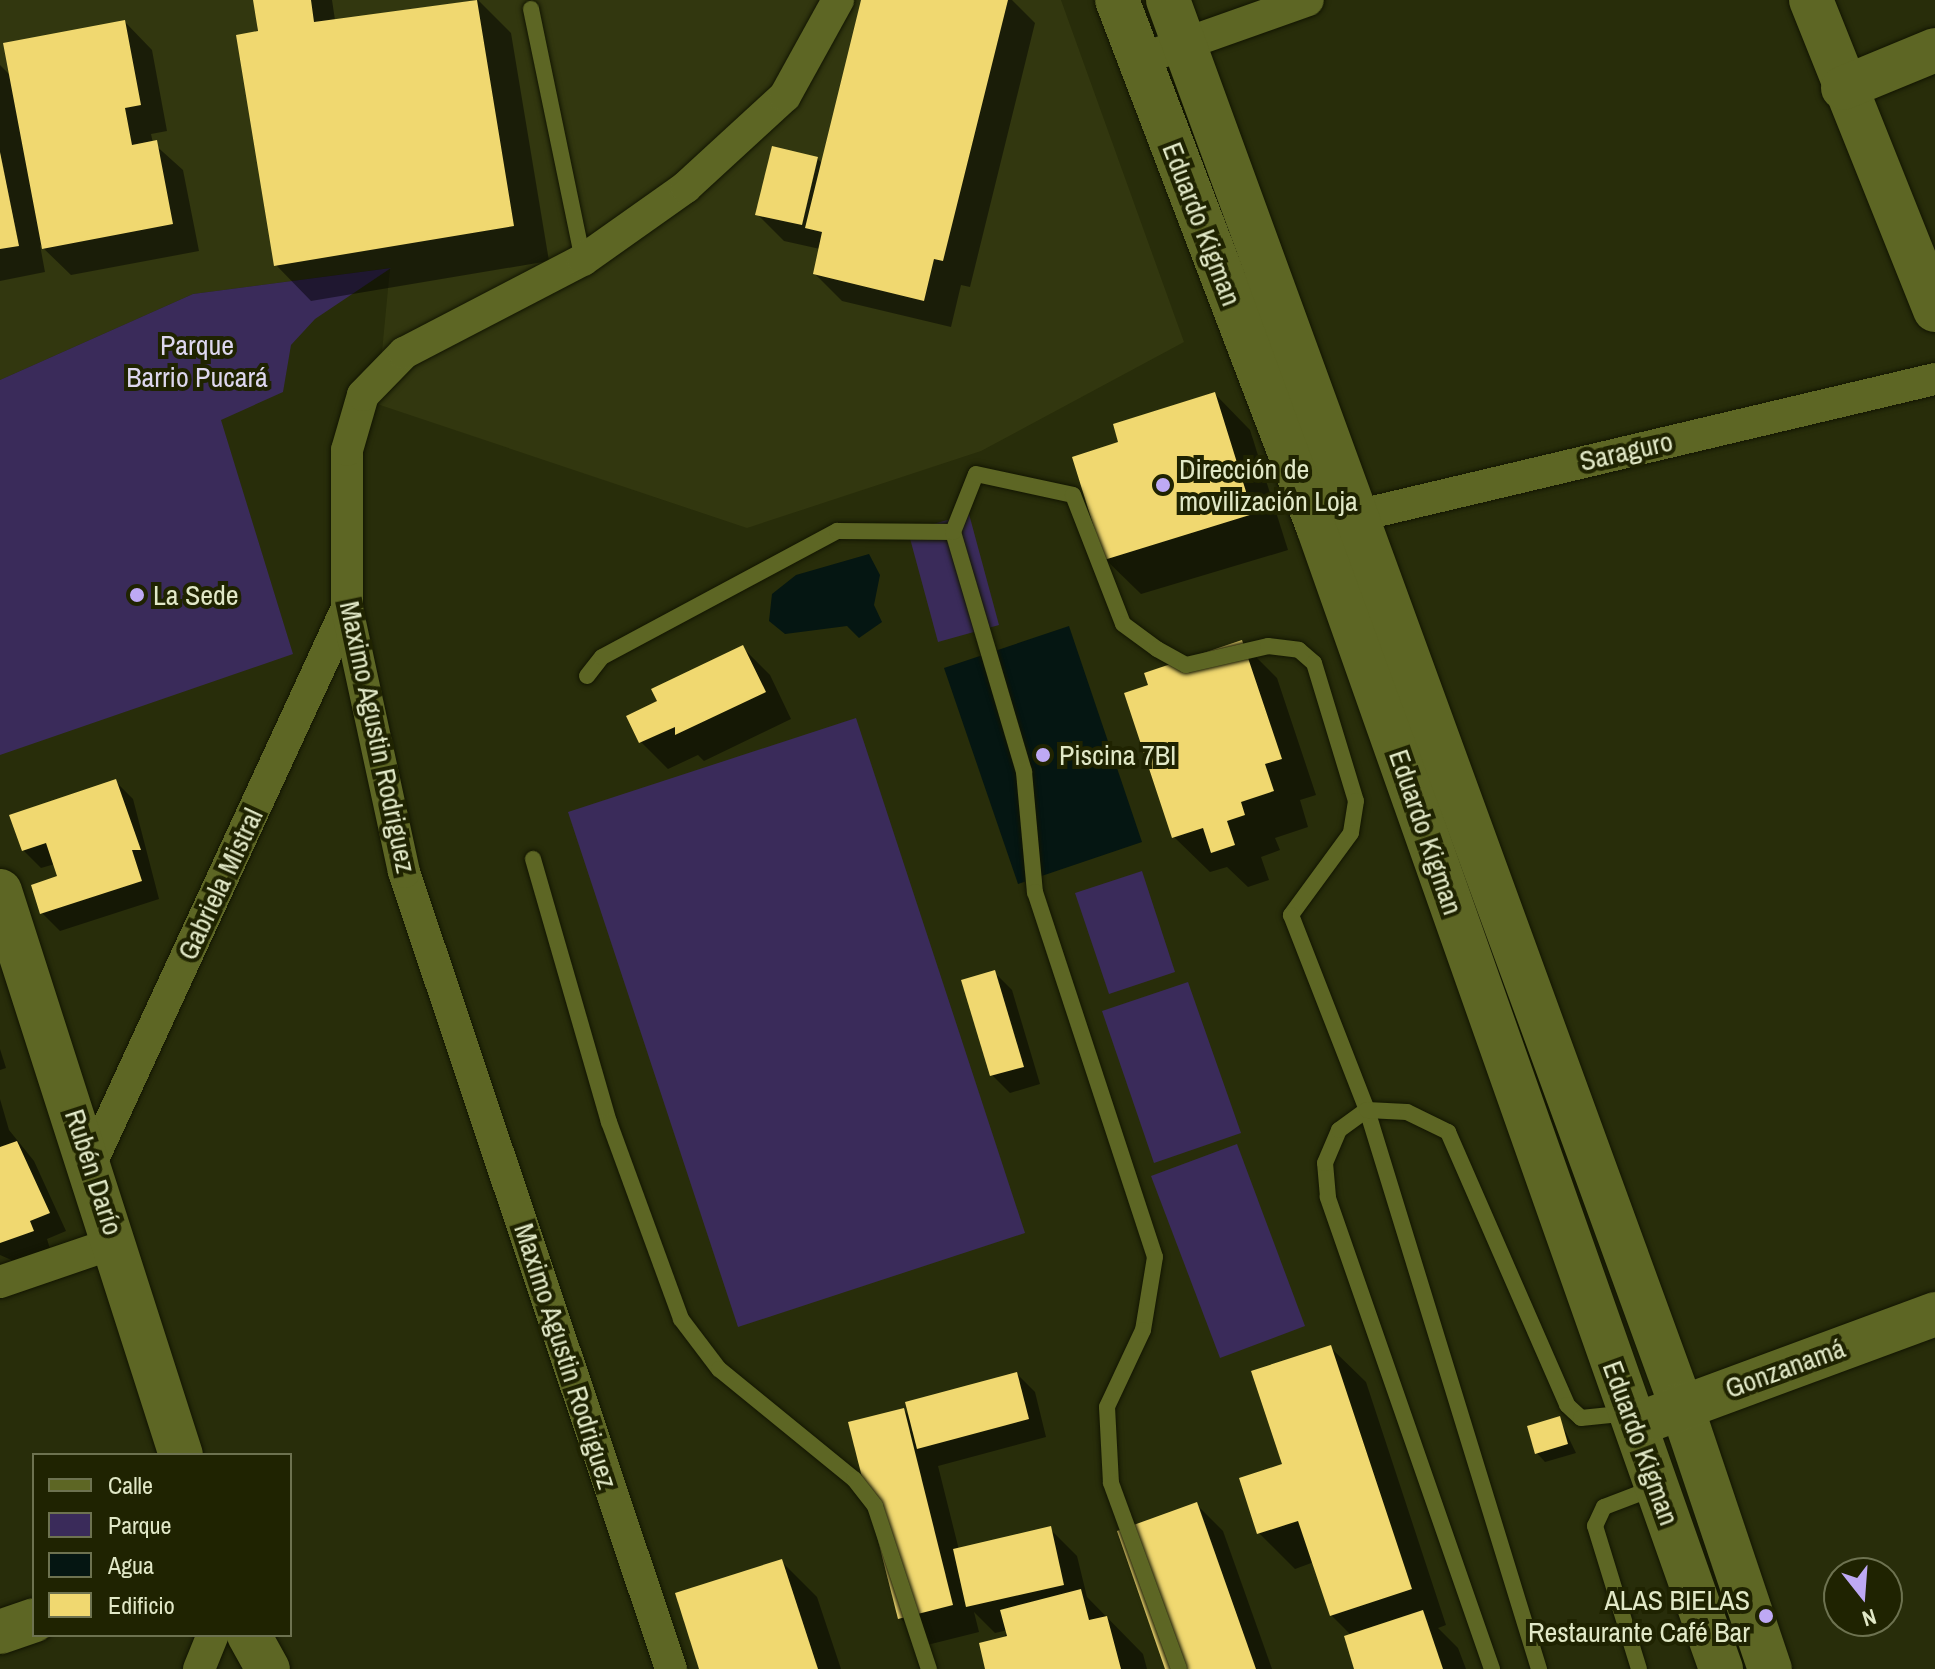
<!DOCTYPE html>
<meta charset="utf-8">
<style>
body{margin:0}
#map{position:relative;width:1935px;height:1669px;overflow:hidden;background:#282d0a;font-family:"Archivo Narrow",sans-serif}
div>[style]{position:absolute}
.built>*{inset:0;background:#32370f}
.green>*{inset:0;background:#3a2b5a}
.water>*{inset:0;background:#051612}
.shadow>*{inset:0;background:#0007}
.building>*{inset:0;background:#f0d870}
.roads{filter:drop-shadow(0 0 2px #121502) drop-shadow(0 0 2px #121502)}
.lane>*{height:16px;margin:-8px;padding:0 8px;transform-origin:8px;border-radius:8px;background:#5d6624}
.street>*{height:32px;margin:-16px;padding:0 16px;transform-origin:16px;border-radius:16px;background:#5d6624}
.secondary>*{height:44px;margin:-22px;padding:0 22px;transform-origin:22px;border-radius:22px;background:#5d6624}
.dots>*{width:22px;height:22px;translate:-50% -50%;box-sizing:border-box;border:4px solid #1f2301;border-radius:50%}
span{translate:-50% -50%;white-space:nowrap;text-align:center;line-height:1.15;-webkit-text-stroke:8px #1f2301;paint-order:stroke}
.street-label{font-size:28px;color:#e1e8c7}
.park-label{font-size:28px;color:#ddd7ee}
.poi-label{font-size:28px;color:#e1e8c7}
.left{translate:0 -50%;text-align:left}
.right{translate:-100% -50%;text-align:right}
.legend{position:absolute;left:32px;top:1453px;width:260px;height:184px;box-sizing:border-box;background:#1f2301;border:2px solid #6d7250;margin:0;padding:10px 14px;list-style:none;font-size:24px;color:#e1e8c7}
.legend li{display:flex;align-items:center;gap:16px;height:40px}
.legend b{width:40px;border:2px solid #6d7250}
.north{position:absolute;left:1823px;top:1557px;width:80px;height:80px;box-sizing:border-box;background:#1f2301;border:2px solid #6d7250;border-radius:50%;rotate:163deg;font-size:22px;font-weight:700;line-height:32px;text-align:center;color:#e1e8c7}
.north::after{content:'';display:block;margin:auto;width:28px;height:36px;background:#bea9f4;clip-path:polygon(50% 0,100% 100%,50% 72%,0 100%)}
</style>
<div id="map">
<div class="built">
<div style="clip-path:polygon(0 0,1061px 0,1184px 342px,981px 451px,747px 528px,377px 404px,390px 268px,193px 294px,0 380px)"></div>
</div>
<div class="green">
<div style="clip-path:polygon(391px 268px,315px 319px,291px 345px,283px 392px,221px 420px,293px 654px,0 755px,0 380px,193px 294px)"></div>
<div style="clip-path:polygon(969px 514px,999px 625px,938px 642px,908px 531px)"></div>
<div style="clip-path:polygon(856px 718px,1025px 1233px,738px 1327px,568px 812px)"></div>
<div style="clip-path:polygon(1142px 871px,1175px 972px,1109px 994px,1075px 893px)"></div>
<div style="clip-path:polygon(1188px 982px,1241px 1133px,1154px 1163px,1102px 1011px)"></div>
<div style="clip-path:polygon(1237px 1144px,1305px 1326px,1220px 1358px,1151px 1176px)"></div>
</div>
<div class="water">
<div style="clip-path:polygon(869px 554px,880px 575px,874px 605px,882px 622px,859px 638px,847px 626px,785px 634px,769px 621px,772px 594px,796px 575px)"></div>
<div style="clip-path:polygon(1069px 626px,1142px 842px,1018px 884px,944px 668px)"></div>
</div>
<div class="shadow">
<div style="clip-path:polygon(255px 0,332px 0,335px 20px,478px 0,511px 33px,549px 261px,311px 301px,276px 265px)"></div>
<div style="clip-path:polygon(863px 0,1012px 0,1035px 23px,970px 287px,961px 285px,951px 327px,842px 301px,815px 274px,820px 249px,784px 241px,757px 214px,817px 158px,823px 164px)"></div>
<div style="clip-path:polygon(125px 22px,152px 50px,167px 131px,151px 134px,153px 143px,183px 170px,199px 251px,71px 275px,40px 245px,45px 272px,0 281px,0 65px,12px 77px)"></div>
<div style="clip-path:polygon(1215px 394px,1250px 430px,1288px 550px,1141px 594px,1105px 559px,1121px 444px)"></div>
<div style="clip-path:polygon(1242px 643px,1277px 678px,1316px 795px,1300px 800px,1308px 827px,1275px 838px,1280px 850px,1261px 857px,1269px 880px,1248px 887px,1227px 867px,1210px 872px,1174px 837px,1151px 686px)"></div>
<div style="clip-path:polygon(743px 648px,770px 675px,791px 719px,704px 761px,698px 755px,668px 769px,641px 742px)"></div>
<div style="clip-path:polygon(115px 781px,133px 799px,159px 899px,60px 931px,42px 913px,59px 877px,55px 864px,41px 868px,23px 850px)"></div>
<div style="clip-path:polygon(994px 972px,1012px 990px,1040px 1084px,1010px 1093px,992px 1075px)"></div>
<div style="clip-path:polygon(0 1049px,6px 1068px,0 1070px)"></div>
<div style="clip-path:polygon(0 1099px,9px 1130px,34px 1161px,66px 1231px,47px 1239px,50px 1249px,16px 1262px,0 1255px)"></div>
<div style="clip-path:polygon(1330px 1347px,1366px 1382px,1446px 1625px,1438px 1628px,1458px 1648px,1466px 1669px,1357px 1669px,1351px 1635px,1331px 1615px,1314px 1562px,1295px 1569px,1259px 1533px)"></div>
<div style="clip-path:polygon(1017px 1374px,1035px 1392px,1046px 1437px,938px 1466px,959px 1550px,1050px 1529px,1077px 1556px,1087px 1597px,1143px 1654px,1147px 1669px,988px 1669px,1008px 1630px,995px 1633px,974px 1612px,979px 1632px,927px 1645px,900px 1618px,904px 1410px,911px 1418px)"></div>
<div style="clip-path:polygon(1559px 1418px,1576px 1453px,1545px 1462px,1537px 1453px)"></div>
<div style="clip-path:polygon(1196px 1504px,1223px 1531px,1272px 1669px,1167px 1669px)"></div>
<div style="clip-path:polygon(781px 1561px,817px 1597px,841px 1669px,702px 1669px)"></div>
</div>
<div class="building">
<div style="clip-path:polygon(253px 0,311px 0,314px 22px,477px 0,514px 226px,274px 266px,236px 35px,258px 31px)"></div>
<div style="clip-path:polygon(861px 0,1008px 0,943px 261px,934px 259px,924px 301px,813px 274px,822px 232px,805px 228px)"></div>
<div style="clip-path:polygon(125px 20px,141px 105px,125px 108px,132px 145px,157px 140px,173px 224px,42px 249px,3px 43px)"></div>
<div style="clip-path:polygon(772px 146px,818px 157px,802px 225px,755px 215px)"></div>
<div style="clip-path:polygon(0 152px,19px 246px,0 249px)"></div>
<div style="clip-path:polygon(1215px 392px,1253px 514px,1104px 560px,1072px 457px,1118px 442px,1113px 424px)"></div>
<div style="clip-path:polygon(1242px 640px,1282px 759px,1265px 764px,1274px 791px,1241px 802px,1245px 815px,1227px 821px,1235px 845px,1211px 853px,1203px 828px,1172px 838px,1124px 693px,1148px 685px,1144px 673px)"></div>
<div style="clip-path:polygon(743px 645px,766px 692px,675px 735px,675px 727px,639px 743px,626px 716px,657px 701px,651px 689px)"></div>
<div style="clip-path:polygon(116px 779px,141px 850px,132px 850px,142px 881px,40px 914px,31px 885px,57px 876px,46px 843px,22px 851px,9px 815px)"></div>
<div style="clip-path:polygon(995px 970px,1024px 1067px,990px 1076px,961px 980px)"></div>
<div style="clip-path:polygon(17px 1141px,50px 1213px,30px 1221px,34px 1231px,0 1243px,0 1147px)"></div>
<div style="clip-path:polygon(1331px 1345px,1412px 1589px,1330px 1616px,1298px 1521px,1257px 1534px,1239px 1478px,1282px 1464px,1251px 1371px)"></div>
<div style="clip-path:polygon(1017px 1372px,1029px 1419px,917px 1449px,905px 1402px)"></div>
<div style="clip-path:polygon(904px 1408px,953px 1605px,898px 1619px,848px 1422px)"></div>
<div style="clip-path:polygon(1560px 1416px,1568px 1444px,1535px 1454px,1527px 1426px)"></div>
<div style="clip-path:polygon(1197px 1502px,1256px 1669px,1165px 1669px,1117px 1531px)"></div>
<div style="clip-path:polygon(1051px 1526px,1064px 1585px,966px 1607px,953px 1549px)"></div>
<div style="clip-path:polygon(782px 1559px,818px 1669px,699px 1669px,675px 1593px)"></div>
<div style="clip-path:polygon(1081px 1589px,1089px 1620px,1107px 1616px,1121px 1669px,985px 1669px,979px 1643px,1007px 1636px,1000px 1610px)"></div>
<div style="clip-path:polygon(1423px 1610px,1443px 1669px,1354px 1669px,1344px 1636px)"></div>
</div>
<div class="roads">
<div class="lane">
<div style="left:531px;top:9px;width:256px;rotate:78.3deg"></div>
<div style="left:953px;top:532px;width:250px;rotate:73.5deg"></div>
<div style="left:1024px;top:772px;width:121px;rotate:84.8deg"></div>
<div style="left:1035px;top:892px;width:384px;rotate:71.8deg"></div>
<div style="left:1155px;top:1257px;width:74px;rotate:99.3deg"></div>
<div style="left:1143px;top:1330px;width:85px;rotate:115.1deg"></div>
<div style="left:1107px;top:1407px;width:76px;rotate:87deg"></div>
<div style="left:1111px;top:1483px;width:198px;rotate:69.9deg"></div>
<div style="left:587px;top:676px;width:24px;rotate:-52deg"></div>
<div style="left:602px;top:657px;width:267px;rotate:-28.2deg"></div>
<div style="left:837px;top:531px;width:116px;rotate:0.5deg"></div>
<div style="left:953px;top:532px;width:62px;rotate:-68.4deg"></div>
<div style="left:976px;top:474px;width:99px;rotate:12.2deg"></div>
<div style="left:1073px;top:495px;width:138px;rotate:68.8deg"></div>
<div style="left:1123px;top:624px;width:42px;rotate:36.3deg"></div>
<div style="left:1157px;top:649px;width:33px;rotate:29deg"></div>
<div style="left:1186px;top:665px;width:84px;rotate:-13deg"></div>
<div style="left:1268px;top:646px;width:31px;rotate:7deg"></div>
<div style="left:1299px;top:650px;width:20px;rotate:41deg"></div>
<div style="left:1314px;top:663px;width:144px;rotate:73.1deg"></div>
<div style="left:1356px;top:801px;width:32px;rotate:99deg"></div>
<div style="left:1351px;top:833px;width:102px;rotate:126.2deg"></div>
<div style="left:1291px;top:915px;width:209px;rotate:68.7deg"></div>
<div style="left:1367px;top:1110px;width:585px;rotate:72.9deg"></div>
<div style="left:533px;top:859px;width:274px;rotate:73.9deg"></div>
<div style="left:609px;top:1122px;width:210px;rotate:69.9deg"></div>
<div style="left:681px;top:1319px;width:63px;rotate:52.8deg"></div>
<div style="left:719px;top:1369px;width:174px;rotate:39.2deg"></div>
<div style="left:854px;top:1479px;width:34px;rotate:52deg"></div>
<div style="left:875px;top:1506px;width:172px;rotate:71.7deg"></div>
<div style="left:1492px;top:1669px;width:500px;rotate:-109.2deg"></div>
<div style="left:1328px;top:1197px;width:34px;rotate:-95deg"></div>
<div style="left:1325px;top:1163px;width:36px;rotate:-67deg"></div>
<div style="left:1339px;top:1130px;width:34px;rotate:-36deg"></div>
<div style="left:1367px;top:1110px;width:40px;rotate:2.9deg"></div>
<div style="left:1407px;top:1112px;width:46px;rotate:26deg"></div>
<div style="left:1448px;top:1132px;width:298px;rotate:66.4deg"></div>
<div style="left:1567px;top:1405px;width:19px;rotate:43deg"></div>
<div style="left:1581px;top:1418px;width:49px;rotate:-5.8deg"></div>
<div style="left:1639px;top:1669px;width:150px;rotate:-107.1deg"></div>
<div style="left:1595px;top:1526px;width:21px;rotate:-65deg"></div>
<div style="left:1604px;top:1507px;width:56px;rotate:-21deg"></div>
</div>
<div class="street">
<div style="left:1139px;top:60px;width:179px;rotate:-19.5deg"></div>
<div style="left:1335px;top:521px;width:617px;rotate:-13.32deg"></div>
<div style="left:92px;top:1161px;width:609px;rotate:-65.24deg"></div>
<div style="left:0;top:1282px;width:124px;rotate:-18.9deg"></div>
<div style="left:199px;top:1669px;width:37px;rotate:-68deg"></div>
<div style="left:671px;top:1669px;width:841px;rotate:-108.52deg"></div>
<div style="left:404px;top:872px;width:270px;rotate:-102.2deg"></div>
<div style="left:347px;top:608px;width:158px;rotate:-90deg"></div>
<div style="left:347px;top:450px;width:57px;rotate:-73.8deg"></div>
<div style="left:363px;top:395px;width:59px;rotate:-45.7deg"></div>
<div style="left:404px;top:353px;width:202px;rotate:-27.5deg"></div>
<div style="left:583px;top:260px;width:126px;rotate:-35.3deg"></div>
<div style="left:686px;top:187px;width:134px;rotate:-42.6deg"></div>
<div style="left:785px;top:96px;width:110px;rotate:-61.1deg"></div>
</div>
<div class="secondary">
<div style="left:1117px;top:0;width:564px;rotate:69.12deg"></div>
<div style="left:1318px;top:527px;width:1211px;rotate:70.56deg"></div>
<div style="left:1168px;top:0;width:1496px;rotate:69.94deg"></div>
<div style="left:1681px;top:1405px;width:279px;rotate:71.4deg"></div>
<div style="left:1811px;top:0;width:334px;rotate:68.2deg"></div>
<div style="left:1843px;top:88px;width:100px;rotate:-22.4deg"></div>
<div style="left:0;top:891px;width:592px;rotate:72.21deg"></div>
<div style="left:1654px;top:1418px;width:300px;rotate:-20.3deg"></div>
<div style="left:0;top:1632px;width:36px;rotate:-19deg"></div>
<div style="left:249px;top:1635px;width:39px;rotate:61deg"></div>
</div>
</div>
<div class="dots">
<div style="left:1163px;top:485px;background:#bea9f4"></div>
<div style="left:137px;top:595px;background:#bea9f4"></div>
<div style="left:1043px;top:755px;background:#bea9f4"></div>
<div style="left:1766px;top:1616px;background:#bea9f4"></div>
</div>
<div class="street-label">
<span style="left:1202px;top:224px;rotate:69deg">Eduardo Kigman</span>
<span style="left:1626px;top:451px;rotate:-13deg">Saraguro</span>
<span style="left:378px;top:737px;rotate:78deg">Maximo Agustin Rodriguez</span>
<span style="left:1426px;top:832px;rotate:71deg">Eduardo Kigman</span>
<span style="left:220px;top:884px;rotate:-65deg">Gabriela Mistral</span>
<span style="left:94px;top:1172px;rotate:72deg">Rubén Darío</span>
<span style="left:566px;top:1356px;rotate:72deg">Maximo Agustin Rodriguez</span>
<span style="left:1785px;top:1368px;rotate:-20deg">Gonzanamá</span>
<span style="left:1641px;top:1443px;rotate:70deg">Eduardo Kigman</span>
</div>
<div class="park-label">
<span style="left:197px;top:361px">Parque<br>Barrio Pucará</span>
</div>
<div class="poi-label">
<span class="left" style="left:1179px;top:485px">Dirección de<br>movilización Loja</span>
<span class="left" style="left:153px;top:595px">La Sede</span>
<span class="left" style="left:1059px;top:755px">Piscina 7BI</span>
<span class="right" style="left:1750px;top:1616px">ALAS BIELAS<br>Restaurante Café Bar</span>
</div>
<ul class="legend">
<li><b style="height:10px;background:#5d6624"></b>Calle</li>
<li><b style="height:22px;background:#3a2b5a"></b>Parque</li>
<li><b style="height:22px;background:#051612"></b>Agua</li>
<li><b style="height:22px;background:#f0d870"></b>Edificio</li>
</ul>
<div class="north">N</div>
</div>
